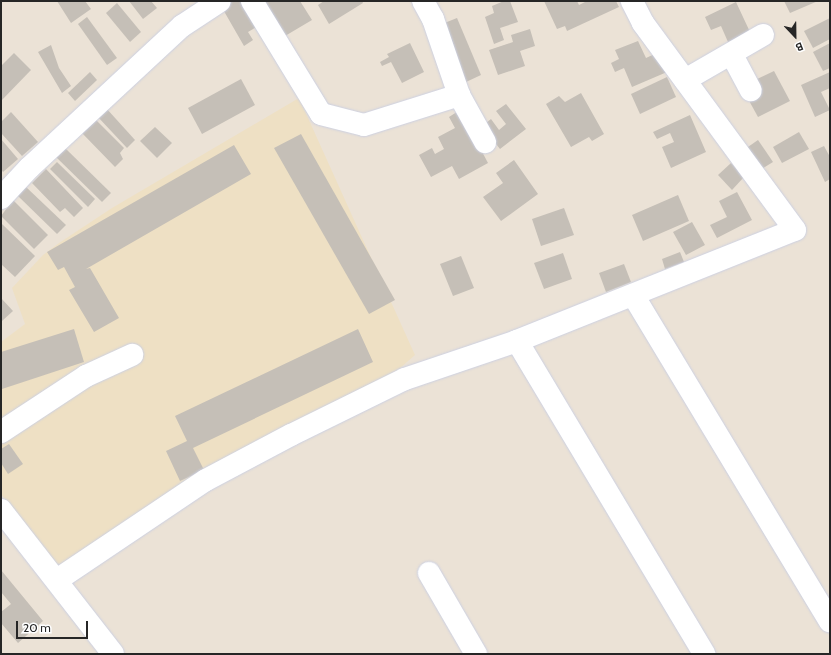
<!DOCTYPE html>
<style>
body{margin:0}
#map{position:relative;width:831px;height:655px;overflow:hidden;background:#ebe2d6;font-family:Cabin,sans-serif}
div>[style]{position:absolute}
.education>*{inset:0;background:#eee0c4}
.building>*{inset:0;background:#c5bfb7}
.roads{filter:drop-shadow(0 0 1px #ccd0e1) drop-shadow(0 0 1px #ccd0e1)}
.minor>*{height:22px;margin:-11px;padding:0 11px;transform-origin:11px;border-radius:11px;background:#fff}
span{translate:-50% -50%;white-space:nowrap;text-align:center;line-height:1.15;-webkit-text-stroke:3px #fff;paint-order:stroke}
.frame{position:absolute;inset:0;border:2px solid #262626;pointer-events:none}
.north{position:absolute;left:775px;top:16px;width:40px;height:40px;-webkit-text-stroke:3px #fff;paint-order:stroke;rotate:158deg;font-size:11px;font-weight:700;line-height:16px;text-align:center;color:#262626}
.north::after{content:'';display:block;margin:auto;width:14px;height:18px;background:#262626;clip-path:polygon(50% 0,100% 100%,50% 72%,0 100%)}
.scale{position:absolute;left:16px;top:621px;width:72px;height:18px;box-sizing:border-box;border:2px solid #262626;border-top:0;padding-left:5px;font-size:12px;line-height:14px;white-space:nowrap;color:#262626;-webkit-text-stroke:3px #fff;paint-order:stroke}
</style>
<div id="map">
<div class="education">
<div style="clip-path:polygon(299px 98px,415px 355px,392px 375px,58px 570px,1px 494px,1px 342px,25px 324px,12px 288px,43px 255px,59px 243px,112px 208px)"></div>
</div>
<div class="building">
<div style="clip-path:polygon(57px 1px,85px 1px,91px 9px,71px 23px)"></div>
<div style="clip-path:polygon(129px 1px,151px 1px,157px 8px,143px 19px)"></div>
<div style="clip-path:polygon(229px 1px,243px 1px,258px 26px,248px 32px,253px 40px,244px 46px,221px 6px)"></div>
<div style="clip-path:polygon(264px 1px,300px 1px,312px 20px,285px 36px)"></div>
<div style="clip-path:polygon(324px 1px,362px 1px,363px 3px,329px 24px,318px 5px)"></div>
<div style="clip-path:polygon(504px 1px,510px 1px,518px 22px,500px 28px,504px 40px,494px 44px,485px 17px,494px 13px,492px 6px)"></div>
<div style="clip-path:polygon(544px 1px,577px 1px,579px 5px,587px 1px,616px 1px,619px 7px,567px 31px,565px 26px,557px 29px)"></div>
<div style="clip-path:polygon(784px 1px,818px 1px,790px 13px)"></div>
<div style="clip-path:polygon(736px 2px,750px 32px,728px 42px,721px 26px,711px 30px,705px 17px)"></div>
<div style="clip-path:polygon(117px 3px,141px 32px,130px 42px,106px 13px)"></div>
<div style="clip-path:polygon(87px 17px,117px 58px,107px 65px,78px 24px)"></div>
<div style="clip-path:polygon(457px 18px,481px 75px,466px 82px,442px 24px)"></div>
<div style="clip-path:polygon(830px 18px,830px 39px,813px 48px,804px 31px)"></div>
<div style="clip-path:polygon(530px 29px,535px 46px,520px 51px,525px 66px,498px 75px,489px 50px,513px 42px,511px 35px)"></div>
<div style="clip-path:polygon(638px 41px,646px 58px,659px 52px,667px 72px,632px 87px,624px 68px,615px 72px,611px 63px,619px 59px,615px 50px)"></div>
<div style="clip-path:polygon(410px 43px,424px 72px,402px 83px,391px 62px,382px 66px,380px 62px,389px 57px,387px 54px)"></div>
<div style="clip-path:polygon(830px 43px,830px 68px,823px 71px,813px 52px)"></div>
<div style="clip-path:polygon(51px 45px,59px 68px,71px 86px,62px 93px,38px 52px)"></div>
<div style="clip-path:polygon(14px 53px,31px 70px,1px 101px,1px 66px)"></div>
<div style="clip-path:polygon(774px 71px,790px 101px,758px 117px,747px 97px,755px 80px)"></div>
<div style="clip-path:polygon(90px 72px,97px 80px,75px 101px,68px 93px)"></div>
<div style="clip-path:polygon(830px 72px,830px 88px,821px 92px,830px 110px,815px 117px,801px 85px)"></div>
<div style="clip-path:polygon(667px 77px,676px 97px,640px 114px,631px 94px)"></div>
<div style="clip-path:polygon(241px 79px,255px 105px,202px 134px,188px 108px)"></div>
<div style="clip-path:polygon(581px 93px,604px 134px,592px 141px,589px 137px,571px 147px,546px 104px,559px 96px,565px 102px)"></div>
<div style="clip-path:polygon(506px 104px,526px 129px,500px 149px,482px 126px,491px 119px,499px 130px,506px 124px,496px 111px)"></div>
<div style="clip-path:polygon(106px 108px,135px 140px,127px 148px,97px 116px)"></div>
<div style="clip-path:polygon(460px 110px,488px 163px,459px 179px,452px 166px,431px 177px,419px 155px,432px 148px,435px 154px,444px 149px,438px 137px,455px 128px,449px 117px)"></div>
<div style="clip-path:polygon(11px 112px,38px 142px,22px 156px,1px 133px,1px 122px)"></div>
<div style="clip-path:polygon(690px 115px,706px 152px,671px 168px,662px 147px,674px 142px,670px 133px,657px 139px,653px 132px)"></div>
<div style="clip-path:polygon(96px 120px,124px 148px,120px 153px,123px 159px,115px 167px,82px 133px)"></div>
<div style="clip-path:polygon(155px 127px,172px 143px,157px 158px,140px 141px)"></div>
<div style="clip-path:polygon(799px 132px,809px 149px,782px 163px,773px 147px)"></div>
<div style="clip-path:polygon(301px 134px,395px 300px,369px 314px,274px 148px)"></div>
<div style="clip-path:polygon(1px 139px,18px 159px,3px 172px,1px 169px)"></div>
<div style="clip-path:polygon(758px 140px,773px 162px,760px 170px,745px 149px)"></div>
<div style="clip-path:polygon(234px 145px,251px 174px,86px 269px,90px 268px,119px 318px,94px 332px,69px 290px,75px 287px,64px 267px,58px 270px,47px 252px)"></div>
<div style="clip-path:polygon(824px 146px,830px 157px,830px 179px,825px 182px,811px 152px)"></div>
<div style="clip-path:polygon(65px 148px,111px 193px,102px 202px,56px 157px)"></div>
<div style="clip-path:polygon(514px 160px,538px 194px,501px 221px,483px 197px,503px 183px,496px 173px)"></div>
<div style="clip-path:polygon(57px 162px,95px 199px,88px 207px,50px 169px)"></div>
<div style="clip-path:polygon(731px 163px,744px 177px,732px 190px,718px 175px)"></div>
<div style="clip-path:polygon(46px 169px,83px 208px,74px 217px,65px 208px,60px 212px,32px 183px)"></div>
<div style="clip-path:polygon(26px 187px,66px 225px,57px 234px,17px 195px)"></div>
<div style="clip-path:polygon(737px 192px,752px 220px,717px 238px,710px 225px,727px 217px,719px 201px)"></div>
<div style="clip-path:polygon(678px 195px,689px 221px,643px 241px,632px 215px)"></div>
<div style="clip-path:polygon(13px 200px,48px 235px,34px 249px,1px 216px)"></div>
<div style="clip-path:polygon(564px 208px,574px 235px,541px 246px,532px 219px)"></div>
<div style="clip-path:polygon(692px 222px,705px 245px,686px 255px,673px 232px)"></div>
<div style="clip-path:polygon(1px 223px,35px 256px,15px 277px,1px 264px)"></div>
<div style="clip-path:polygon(680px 252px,684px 262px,665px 269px,662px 259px)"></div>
<div style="clip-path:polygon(563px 253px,572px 279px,544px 289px,534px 263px)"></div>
<div style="clip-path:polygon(461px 256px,474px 288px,453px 296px,440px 264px)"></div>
<div style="clip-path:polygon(624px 264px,631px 282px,606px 292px,599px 273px)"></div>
<div style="clip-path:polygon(1px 298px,13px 311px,2px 321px,1px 319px)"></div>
<div style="clip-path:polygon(74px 329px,84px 362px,2px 389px,1px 352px)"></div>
<div style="clip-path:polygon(358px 329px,373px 362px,193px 448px,204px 470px,180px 481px,166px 451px,187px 441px,175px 416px)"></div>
<div style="clip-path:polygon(9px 444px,23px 464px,8px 474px,1px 463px,1px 449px)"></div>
<div style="clip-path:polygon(1px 570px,43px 621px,18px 643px,1px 623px,1px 612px,11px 604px,1px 592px)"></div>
</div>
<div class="roads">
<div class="minor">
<div style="left:252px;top:1px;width:132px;rotate:58.6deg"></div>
<div style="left:321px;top:114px;width:44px;rotate:14.3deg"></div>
<div style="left:364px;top:125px;width:100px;rotate:-17.5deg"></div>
<div style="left:459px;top:95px;width:54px;rotate:61deg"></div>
<div style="left:423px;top:1px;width:21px;rotate:61deg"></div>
<div style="left:433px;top:19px;width:80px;rotate:71.1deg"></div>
<div style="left:732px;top:55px;width:40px;rotate:62deg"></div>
<div style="left:685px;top:80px;width:90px;rotate:-30deg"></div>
<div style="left:1px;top:198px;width:41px;rotate:-47deg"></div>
<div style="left:29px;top:168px;width:209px;rotate:-42.9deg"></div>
<div style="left:182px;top:26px;width:45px;rotate:-33.3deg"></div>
<div style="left:633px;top:295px;width:381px;rotate:58.9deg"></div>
<div style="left:517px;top:341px;width:365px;rotate:59.1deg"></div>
<div style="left:1px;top:432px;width:102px;rotate:-33.4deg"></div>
<div style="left:86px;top:376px;width:51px;rotate:-24.5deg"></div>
<div style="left:1px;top:510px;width:182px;rotate:52.1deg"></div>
<div style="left:429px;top:573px;width:94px;rotate:59.9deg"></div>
<div style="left:57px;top:580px;width:179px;rotate:-33.9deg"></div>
<div style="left:206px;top:480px;width:96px;rotate:-27.9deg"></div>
<div style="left:291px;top:435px;width:127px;rotate:-26.2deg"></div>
<div style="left:405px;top:379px;width:118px;rotate:-18.7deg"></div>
<div style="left:517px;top:341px;width:299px;rotate:-21.8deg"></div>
<div style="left:795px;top:230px;width:257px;rotate:-126.3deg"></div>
<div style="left:643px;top:23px;width:25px;rotate:-117deg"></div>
</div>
</div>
<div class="frame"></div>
<div class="north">B</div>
<div class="scale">20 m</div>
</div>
